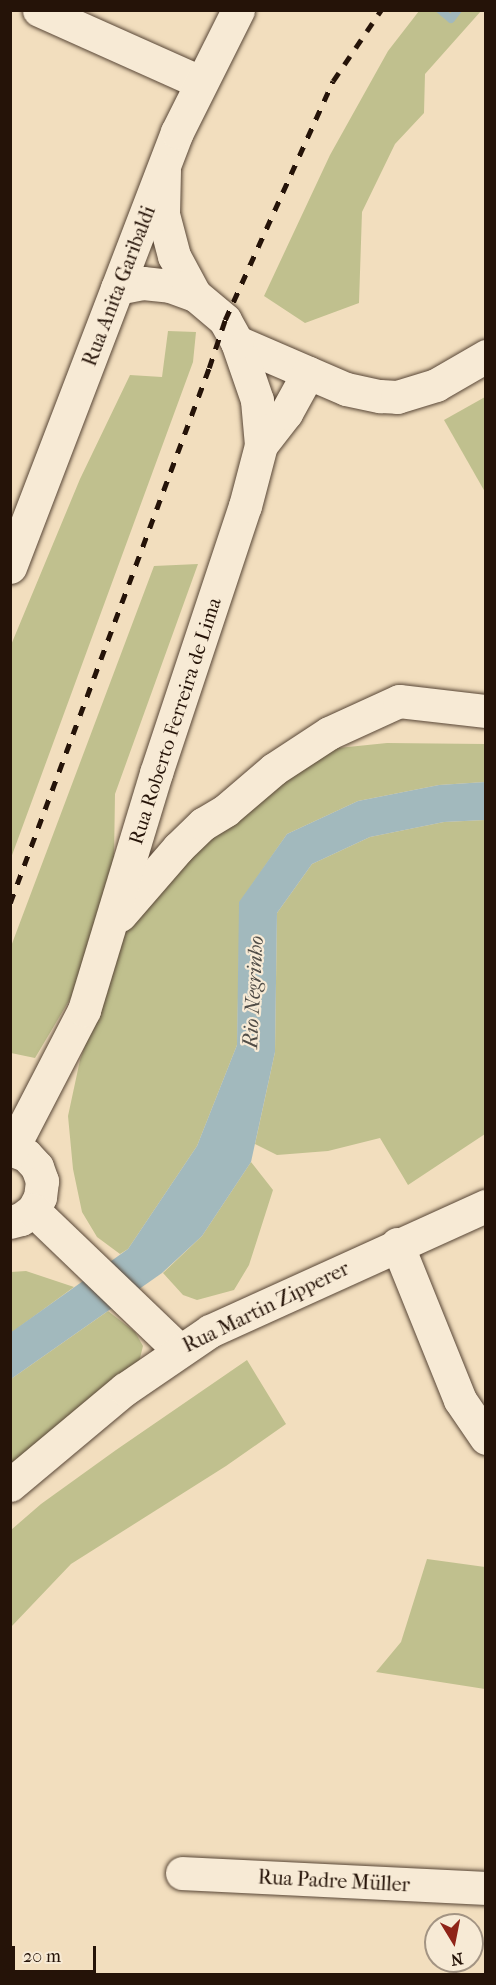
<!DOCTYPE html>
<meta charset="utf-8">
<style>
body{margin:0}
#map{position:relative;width:496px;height:1985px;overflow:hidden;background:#f2debe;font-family:"IM FELL French Canon",serif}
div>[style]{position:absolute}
.green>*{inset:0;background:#c0c08e}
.water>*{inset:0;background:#a2b9bd}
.stream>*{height:8px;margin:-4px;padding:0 4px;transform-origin:4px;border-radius:4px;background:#a2b9bd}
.roads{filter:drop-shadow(0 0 2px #584636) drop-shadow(0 0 2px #584636)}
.minor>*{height:33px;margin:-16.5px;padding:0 16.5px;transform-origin:16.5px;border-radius:16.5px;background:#f7ead5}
.rail>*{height:4.5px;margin-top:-2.25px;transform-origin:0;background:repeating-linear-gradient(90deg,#251308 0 10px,transparent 0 20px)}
span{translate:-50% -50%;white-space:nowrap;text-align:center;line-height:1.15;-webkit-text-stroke:4.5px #f7ead5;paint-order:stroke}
.street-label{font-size:20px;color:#251308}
.water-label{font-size:21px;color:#514d47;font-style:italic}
.frame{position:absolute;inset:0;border:12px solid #251308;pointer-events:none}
.north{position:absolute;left:424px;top:1913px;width:60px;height:60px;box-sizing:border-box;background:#f7ead5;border:2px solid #a39483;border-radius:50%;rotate:170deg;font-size:16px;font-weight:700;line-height:24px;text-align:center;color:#251308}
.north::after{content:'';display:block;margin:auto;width:21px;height:27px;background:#8f2418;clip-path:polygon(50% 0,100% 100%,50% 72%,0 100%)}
.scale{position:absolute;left:12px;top:1946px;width:84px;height:27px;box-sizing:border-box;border:3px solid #251308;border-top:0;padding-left:8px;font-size:18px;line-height:21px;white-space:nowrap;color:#251308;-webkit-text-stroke:4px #f7ead5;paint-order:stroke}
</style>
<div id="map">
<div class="green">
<div style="clip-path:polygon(419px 11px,481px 11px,425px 74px,424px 113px,395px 144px,362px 212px,359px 303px,305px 323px,264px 296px,330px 155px,388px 51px)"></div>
<div style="clip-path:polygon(168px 331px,196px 332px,193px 362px,11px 858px,11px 645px,80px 479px,130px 375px,162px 377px)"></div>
<div style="clip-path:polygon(485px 397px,485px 492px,444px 420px)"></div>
<div style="clip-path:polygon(198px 564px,115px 794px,114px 859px,73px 994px,35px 1058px,11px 1053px,10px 949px,154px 566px)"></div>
<div style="clip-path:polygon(387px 743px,485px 744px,485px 782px,439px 785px,358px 801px,287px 834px,240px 902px,237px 1045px,197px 1146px,128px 1249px,120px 1254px,97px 1237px,82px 1212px,73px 1169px,68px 1116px,80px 1060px,137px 895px,299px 752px)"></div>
<div style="clip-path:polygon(485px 820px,485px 1134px,408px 1185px,380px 1138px,328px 1151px,277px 1155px,255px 1144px,275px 1052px,277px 913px,312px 864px,370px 837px,444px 822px)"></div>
<div style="clip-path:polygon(251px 1162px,273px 1190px,249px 1265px,234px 1290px,197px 1300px,183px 1295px,163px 1273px,202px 1236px)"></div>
<div style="clip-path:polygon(26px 1271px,74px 1287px,11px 1333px,11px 1272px)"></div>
<div style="clip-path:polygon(108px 1311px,135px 1332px,143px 1346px,139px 1362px,11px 1469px,11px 1379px)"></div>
<div style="clip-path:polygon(247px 1360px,286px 1424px,226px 1466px,71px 1564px,11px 1627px,11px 1530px,41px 1504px,116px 1450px)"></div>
<div style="clip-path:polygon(427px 1559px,485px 1567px,485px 1689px,376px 1672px,401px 1642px)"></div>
</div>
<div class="water">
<div style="clip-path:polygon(485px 782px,485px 820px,444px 822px,370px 837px,312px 864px,277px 913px,275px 1052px,251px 1162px,202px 1236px,162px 1273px,11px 1379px,10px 1333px,128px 1249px,197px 1146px,237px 1045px,239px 902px,287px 834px,358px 801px,439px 785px)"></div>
</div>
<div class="stream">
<div style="left:440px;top:10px;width:14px;rotate:39deg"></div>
<div style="left:451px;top:19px;width:11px;rotate:-52deg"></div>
</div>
<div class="roads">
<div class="minor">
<div style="left:39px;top:10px;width:176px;rotate:24.1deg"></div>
<div style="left:117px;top:288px;width:26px;rotate:-11deg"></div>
<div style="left:143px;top:283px;width:27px;rotate:6deg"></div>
<div style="left:170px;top:286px;width:27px;rotate:20deg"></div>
<div style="left:237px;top:342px;width:119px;rotate:23.3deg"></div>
<div style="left:346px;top:389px;width:35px;rotate:12deg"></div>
<div style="left:380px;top:396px;width:17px;rotate:3deg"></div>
<div style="left:397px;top:397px;width:41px;rotate:-17.1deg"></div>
<div style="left:436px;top:385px;width:58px;rotate:-30.1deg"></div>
<div style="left:261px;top:445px;width:41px;rotate:-52deg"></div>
<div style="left:286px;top:413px;width:46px;rotate:-61.2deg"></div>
<div style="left:10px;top:567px;width:466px;rotate:-69deg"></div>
<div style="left:177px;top:132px;width:136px;rotate:-63.4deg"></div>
<div style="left:120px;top:915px;width:89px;rotate:-49.1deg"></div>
<div style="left:178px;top:848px;width:35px;rotate:-44deg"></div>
<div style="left:203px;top:824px;width:27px;rotate:-31deg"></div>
<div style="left:226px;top:810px;width:63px;rotate:-40.5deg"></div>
<div style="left:274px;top:769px;width:66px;rotate:-33.2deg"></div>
<div style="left:329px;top:733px;width:77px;rotate:-24.6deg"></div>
<div style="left:399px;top:701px;width:88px;rotate:6.6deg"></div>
<div style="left:10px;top:1149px;width:17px;rotate:21deg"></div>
<div style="left:26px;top:1155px;width:16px;rotate:47deg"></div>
<div style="left:37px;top:1167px;width:15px;rotate:70deg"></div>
<div style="left:42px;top:1181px;width:16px;rotate:97deg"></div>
<div style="left:40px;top:1197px;width:15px;rotate:118deg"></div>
<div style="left:33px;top:1210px;width:15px;rotate:143deg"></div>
<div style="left:21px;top:1219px;width:11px;rotate:165deg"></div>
<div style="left:12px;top:1149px;width:157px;rotate:-62.6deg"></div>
<div style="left:84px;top:1010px;width:248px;rotate:-73.1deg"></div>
<div style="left:156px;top:773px;width:281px;rotate:-71.6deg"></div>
<div style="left:245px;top:506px;width:63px;rotate:-75.3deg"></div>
<div style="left:261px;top:445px;width:45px;rotate:-95.1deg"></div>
<div style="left:257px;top:400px;width:61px;rotate:-109deg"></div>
<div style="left:237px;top:342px;width:25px;rotate:-119deg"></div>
<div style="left:225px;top:320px;width:39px;rotate:-140deg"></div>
<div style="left:195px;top:295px;width:44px;rotate:-118.3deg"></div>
<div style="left:174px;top:256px;width:43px;rotate:-104.7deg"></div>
<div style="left:163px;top:214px;width:44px;rotate:-88.7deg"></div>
<div style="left:33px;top:1210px;width:202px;rotate:43.8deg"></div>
<div style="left:397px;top:1244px;width:168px;rotate:68deg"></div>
<div style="left:460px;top:1400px;width:46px;rotate:55.6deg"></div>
<div style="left:10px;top:1485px;width:150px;rotate:-39.9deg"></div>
<div style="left:125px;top:1389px;width:103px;rotate:-34.3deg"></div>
<div style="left:210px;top:1331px;width:303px;rotate:-24.4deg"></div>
<div style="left:182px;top:1873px;width:304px;rotate:2.8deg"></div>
</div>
</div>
<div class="rail">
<div style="left:10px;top:903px;width:571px;rotate:-69.6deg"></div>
<div style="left:209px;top:368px;width:51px;rotate:-71.6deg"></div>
<div style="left:225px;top:320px;width:262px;rotate:-65.7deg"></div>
<div style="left:333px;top:81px;width:86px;rotate:-55.9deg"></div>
</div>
<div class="street-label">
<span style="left:119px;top:286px;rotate:-69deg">Rua Anita Garibaldi</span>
<span style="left:175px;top:721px;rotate:-72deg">Rua Roberto Ferreira de Lima</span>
<span style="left:266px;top:1307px;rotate:-26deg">Rua Martin Zipperer</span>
<span style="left:334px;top:1881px;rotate:3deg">Rua Padre Müller</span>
</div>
<div class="water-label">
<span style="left:253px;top:992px;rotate:-87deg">Rio Negrinho</span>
</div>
<div class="frame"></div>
<div class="north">N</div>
<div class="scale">20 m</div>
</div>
